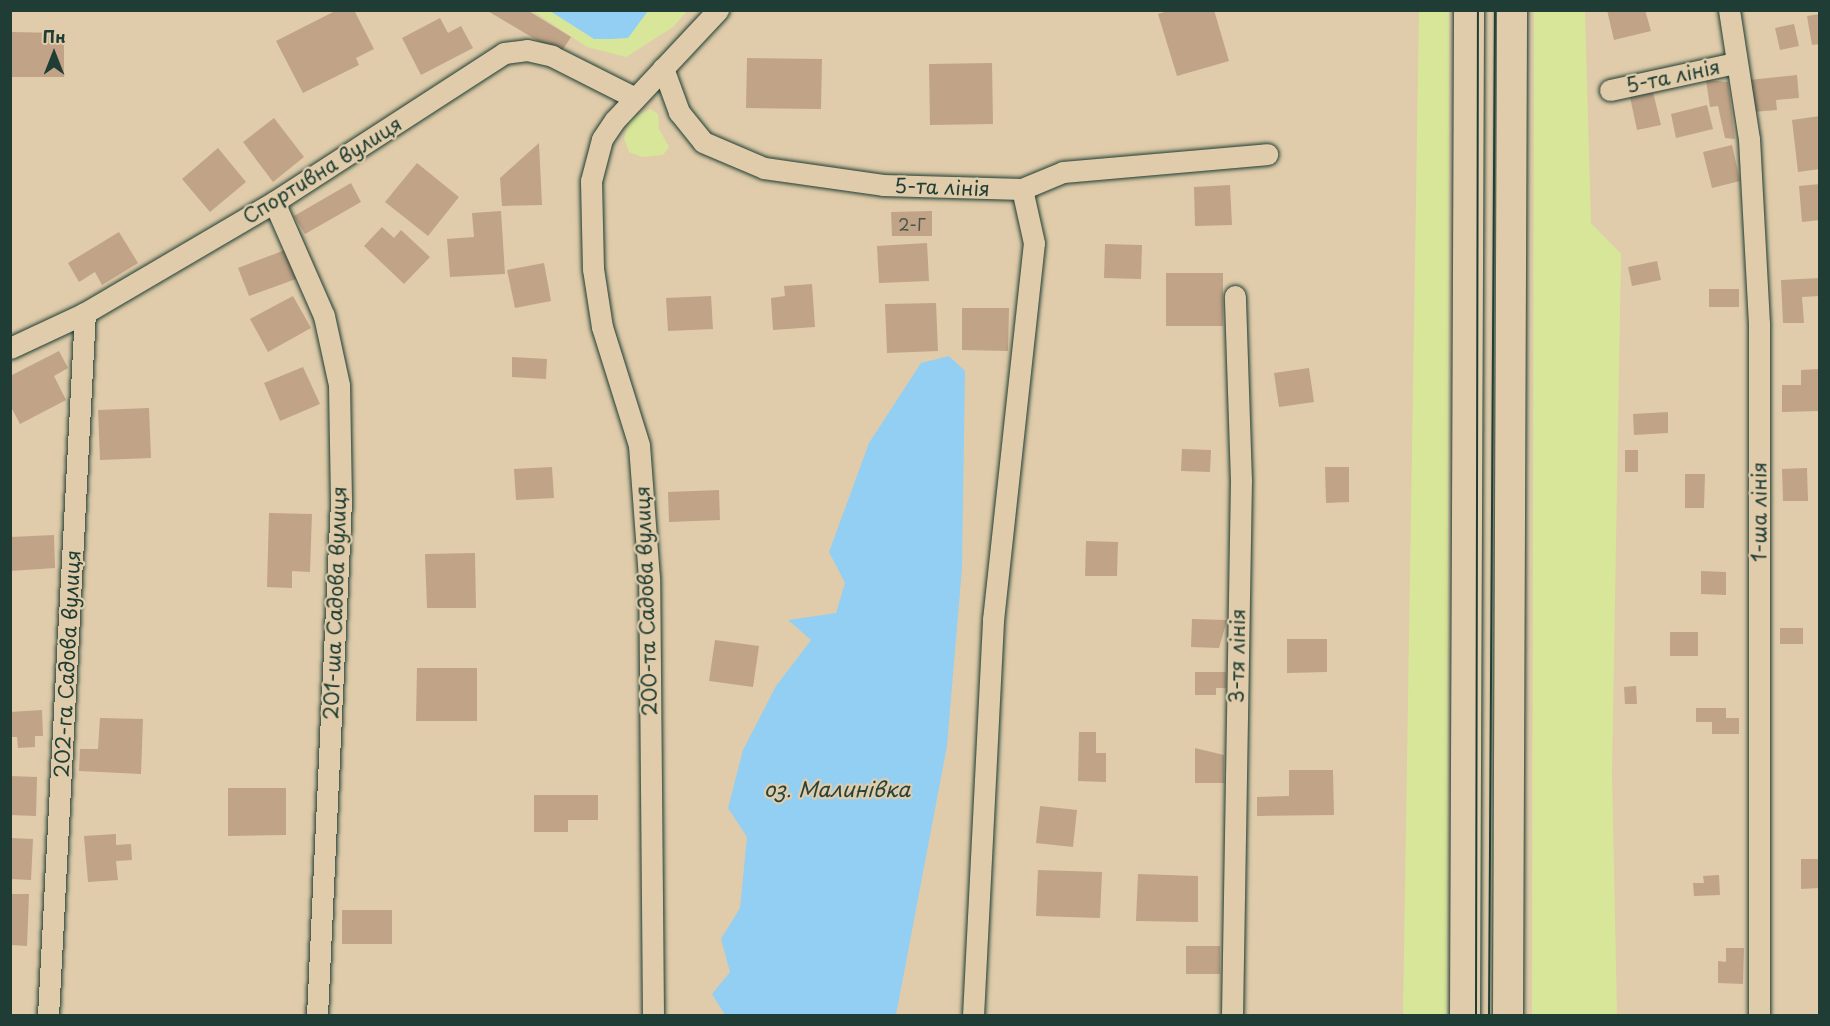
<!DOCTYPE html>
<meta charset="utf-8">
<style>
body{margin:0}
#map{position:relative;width:1830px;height:1026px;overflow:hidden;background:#e0ccaa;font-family:"Playpen Sans",sans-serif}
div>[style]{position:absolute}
.green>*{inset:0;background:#d8e699}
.water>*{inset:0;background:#92cff3}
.building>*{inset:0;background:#c1a387}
.roads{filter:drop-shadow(0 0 2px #1f3d34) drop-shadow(0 0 2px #1f3d34)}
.street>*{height:21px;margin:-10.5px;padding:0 10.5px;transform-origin:10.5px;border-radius:10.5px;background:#e0ccaa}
.secondary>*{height:30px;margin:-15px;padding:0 15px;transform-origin:15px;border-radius:15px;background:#e0ccaa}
.tram>*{height:1.5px;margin:-0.75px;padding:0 0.75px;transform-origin:0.75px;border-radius:0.75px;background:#1f3d34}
span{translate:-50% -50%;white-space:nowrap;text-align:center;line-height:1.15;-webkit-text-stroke:4.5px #e0ccaa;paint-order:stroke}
.number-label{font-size:16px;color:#485649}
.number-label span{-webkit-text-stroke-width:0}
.street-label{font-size:20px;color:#1f3d34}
.water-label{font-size:21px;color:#25443e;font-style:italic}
.frame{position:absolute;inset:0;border:12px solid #1f3d34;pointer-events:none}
.north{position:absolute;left:24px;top:24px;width:60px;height:60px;-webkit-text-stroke:4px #e0ccaa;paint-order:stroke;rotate:0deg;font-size:16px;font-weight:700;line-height:24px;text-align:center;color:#1f3d34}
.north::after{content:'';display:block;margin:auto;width:21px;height:27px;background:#1f3d34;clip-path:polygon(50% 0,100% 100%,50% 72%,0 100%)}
</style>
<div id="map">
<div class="green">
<div style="clip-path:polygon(1449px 10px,1447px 1015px,1403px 1016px,1419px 11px)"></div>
<div style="clip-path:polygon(533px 11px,687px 11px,673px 27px,626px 57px,587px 47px)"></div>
<div style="clip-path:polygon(1534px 11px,1585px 11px,1591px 223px,1621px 254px,1612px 773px,1617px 1015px,1532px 1015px)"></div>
<div style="clip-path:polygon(650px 109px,658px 114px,659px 129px,669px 147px,663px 155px,642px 157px,629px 152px,624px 138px,630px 120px)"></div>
</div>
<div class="water">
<div style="clip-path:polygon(550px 11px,648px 11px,628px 38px,611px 39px,594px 39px)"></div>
<div style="clip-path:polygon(949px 356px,965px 371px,962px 568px,947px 746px,896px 1015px,725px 1015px,712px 994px,730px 972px,721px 939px,740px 908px,747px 837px,728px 808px,743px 750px,776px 686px,811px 640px,788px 620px,836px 613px,845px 583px,829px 552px,869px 443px,921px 363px)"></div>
</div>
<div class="building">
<div style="clip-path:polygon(337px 10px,354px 10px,374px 49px,356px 58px,359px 65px,303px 93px,276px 41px)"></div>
<div style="clip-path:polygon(486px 10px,527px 10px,571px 37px,560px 54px)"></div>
<div style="clip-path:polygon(1171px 10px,1214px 10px,1229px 61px,1177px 76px,1158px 14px)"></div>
<div style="clip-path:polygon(1607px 10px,1645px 10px,1651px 31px,1614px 40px)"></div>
<div style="clip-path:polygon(1820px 14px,1820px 44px,1812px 45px,1807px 16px)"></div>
<div style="clip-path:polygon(440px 18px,448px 33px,461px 26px,473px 48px,421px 75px,402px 38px)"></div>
<div style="clip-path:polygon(1794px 24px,1799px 46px,1780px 50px,1775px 28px)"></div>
<div style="clip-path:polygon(10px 32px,64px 33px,64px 77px,10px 77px)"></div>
<div style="clip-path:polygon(747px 58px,822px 59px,821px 109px,746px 108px)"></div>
<div style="clip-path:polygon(992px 63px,993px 124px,930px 125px,929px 64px)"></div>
<div style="clip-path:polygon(1797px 75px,1799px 98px,1776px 100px,1777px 110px,1753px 112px,1749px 80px)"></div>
<div style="clip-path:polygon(1706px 80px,1728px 82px,1735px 139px,1725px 138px,1718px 106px,1710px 107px)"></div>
<div style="clip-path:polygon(1653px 92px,1661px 125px,1637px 130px,1630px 97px)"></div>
<div style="clip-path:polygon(1707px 105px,1713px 129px,1676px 138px,1671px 114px)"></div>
<div style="clip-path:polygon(1820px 116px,1820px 169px,1798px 172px,1792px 120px)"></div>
<div style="clip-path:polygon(274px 118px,304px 157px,273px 182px,243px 142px)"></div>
<div style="clip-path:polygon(539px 143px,542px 205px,502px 206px,500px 178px)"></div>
<div style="clip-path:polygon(1732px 145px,1740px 181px,1712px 188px,1703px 152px)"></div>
<div style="clip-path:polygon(218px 148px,246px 182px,210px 212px,182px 179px)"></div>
<div style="clip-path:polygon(417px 163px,459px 197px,428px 236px,385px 202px)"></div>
<div style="clip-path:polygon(351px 183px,361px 202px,305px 234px,294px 216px)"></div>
<div style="clip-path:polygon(1820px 184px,1820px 220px,1802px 222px,1799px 186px)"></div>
<div style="clip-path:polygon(1230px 185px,1232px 225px,1195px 226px,1194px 187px)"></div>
<div style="clip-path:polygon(501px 211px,505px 274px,450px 277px,447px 239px,474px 237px,472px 213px)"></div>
<div style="clip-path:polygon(932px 211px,932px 236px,892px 236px,891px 212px)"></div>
<div style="clip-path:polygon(382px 227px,394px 238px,401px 230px,430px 257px,404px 284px,364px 246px)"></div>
<div style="clip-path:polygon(119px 232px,138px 263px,102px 285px,95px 272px,79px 282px,68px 263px)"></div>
<div style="clip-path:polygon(927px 243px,929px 281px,879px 283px,877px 246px)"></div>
<div style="clip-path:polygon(1105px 244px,1142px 245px,1141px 279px,1104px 278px)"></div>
<div style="clip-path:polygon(285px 250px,296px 279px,249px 296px,238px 268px)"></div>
<div style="clip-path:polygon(1657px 261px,1661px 280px,1632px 286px,1628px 267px)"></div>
<div style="clip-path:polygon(544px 263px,551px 301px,515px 308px,507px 270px)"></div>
<div style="clip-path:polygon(1166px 273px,1223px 273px,1223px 326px,1166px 326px)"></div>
<div style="clip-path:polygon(1820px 278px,1820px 296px,1802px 297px,1804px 323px,1783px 323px,1781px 280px)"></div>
<div style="clip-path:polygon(812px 284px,815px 327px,773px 330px,771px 298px,785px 296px,784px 286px)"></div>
<div style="clip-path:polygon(1709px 289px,1739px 289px,1739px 307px,1709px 307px)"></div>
<div style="clip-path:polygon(293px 296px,311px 328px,268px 352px,250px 319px)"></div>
<div style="clip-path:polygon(711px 296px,713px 329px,668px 331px,666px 298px)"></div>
<div style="clip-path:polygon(936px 303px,938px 351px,887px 353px,885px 304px)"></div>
<div style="clip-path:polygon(962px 308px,1009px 308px,1008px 351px,962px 350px)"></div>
<div style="clip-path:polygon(59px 351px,68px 368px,54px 376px,66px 400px,20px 424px,10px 405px,10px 376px)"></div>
<div style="clip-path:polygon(512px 357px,547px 359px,546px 379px,512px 377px)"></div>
<div style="clip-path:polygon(303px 367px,320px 404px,280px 421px,264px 383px)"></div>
<div style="clip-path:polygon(1309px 368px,1314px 402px,1279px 407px,1274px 373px)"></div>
<div style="clip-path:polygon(1820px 369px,1820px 411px,1782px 412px,1782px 385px,1801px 385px,1801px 370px)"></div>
<div style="clip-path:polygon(149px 408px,151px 458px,100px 460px,98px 410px)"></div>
<div style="clip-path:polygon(1668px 412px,1668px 433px,1634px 435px,1633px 414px)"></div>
<div style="clip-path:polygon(1182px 449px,1211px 450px,1210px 472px,1181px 471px)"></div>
<div style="clip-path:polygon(1625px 450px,1638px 450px,1638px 472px,1625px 472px)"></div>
<div style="clip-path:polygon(552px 467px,554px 498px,516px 500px,514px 469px)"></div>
<div style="clip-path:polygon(1325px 467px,1349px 467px,1349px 502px,1326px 503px)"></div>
<div style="clip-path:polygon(1807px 468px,1808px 501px,1783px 501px,1782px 469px)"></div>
<div style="clip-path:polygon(1685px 474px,1705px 474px,1704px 508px,1685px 508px)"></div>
<div style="clip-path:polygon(719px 490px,720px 520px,669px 522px,668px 492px)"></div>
<div style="clip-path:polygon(269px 513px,312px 514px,310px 572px,292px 571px,292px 588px,267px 587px)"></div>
<div style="clip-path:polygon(54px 535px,55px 568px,10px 571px,10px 537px)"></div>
<div style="clip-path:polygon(1086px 541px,1118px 542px,1117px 576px,1085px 576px)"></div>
<div style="clip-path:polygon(475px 553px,476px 608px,427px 608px,425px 554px)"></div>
<div style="clip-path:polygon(1701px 571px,1726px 572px,1726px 595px,1701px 594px)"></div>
<div style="clip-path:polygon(1192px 619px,1227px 620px,1219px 648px,1191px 647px)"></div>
<div style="clip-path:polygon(1780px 628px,1803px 628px,1803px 644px,1780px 644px)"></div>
<div style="clip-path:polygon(1670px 632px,1698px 632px,1698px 656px,1670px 656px)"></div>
<div style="clip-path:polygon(1287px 639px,1327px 639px,1327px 672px,1287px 673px)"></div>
<div style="clip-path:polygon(715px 640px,759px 646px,753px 687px,709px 681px)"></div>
<div style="clip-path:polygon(417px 668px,477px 668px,477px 721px,416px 721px)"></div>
<div style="clip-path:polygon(1195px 672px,1226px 672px,1226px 688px,1216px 688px,1216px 695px,1195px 695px)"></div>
<div style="clip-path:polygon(1636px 686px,1637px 704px,1625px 704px,1624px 687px)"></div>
<div style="clip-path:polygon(1696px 708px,1726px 708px,1726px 718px,1739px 718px,1739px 734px,1712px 734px,1712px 722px,1696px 722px)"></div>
<div style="clip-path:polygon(42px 710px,43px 736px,35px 736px,35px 747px,18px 748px,17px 737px,10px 737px,10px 712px)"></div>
<div style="clip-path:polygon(100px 718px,143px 719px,141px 774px,79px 771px,80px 749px,98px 749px)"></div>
<div style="clip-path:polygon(1079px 732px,1096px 732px,1096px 753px,1106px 753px,1106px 782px,1078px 781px)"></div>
<div style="clip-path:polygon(1195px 748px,1224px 755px,1224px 783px,1195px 783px)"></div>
<div style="clip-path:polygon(1289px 770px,1333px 770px,1334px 815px,1257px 816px,1257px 797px,1289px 796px)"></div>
<div style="clip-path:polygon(10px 776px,37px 777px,36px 816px,10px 815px)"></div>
<div style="clip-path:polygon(228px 788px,286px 788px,286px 835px,228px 836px)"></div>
<div style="clip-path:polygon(534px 795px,598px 795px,598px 820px,568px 820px,568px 832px,534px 832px)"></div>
<div style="clip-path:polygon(1040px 806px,1077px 810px,1073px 847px,1036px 843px)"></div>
<div style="clip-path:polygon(116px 834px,116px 845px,131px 844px,132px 860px,116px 861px,118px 880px,88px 882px,84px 836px)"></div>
<div style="clip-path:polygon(10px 838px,33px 839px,31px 880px,10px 879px)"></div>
<div style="clip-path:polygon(1801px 859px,1820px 859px,1820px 888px,1801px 889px)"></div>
<div style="clip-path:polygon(1038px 870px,1102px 872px,1100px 918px,1036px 916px)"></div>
<div style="clip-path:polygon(1138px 874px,1198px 876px,1198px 922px,1136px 921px)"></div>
<div style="clip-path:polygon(1719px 875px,1720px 895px,1694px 896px,1693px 883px,1704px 883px,1703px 876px)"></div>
<div style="clip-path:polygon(10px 894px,29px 894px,27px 946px,10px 945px)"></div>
<div style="clip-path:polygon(342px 910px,392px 910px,392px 944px,342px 944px)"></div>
<div style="clip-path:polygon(1186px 946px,1220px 946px,1220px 974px,1186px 974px)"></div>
<div style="clip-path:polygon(1726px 948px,1744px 948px,1743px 984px,1718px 983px,1718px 961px,1726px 962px)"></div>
</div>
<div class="roads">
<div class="street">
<div style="left:1729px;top:10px;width:131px;rotate:81.2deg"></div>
<div style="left:1749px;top:139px;width:185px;rotate:86.9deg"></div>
<div style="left:1759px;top:324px;width:692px;rotate:90deg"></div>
<div style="left:663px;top:68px;width:47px;rotate:70deg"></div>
<div style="left:679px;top:112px;width:38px;rotate:51deg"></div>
<div style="left:703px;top:142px;width:66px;rotate:23.1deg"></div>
<div style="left:764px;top:168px;width:120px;rotate:8.1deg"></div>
<div style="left:883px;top:185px;width:139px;rotate:1.6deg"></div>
<div style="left:1022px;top:189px;width:44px;rotate:-22.5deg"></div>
<div style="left:1063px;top:172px;width:205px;rotate:-5deg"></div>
<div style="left:1610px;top:90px;width:128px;rotate:-12.2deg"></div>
<div style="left:274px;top:202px;width:124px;rotate:66.3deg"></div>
<div style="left:324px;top:316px;width:71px;rotate:77.7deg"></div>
<div style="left:339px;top:385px;width:116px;rotate:89deg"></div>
<div style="left:341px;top:501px;width:516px;rotate:92.67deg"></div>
<div style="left:10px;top:348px;width:83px;rotate:-25deg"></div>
<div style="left:85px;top:313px;width:219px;rotate:-30.4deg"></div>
<div style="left:274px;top:202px;width:274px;rotate:-32.9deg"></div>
<div style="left:504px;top:53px;width:23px;rotate:-7deg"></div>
<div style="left:527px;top:50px;width:26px;rotate:13deg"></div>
<div style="left:552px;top:56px;width:93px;rotate:26.8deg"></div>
<div style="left:48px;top:1016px;width:704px;rotate:-86.99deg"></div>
<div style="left:653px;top:1016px;width:438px;rotate:-90.5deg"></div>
<div style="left:649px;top:578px;width:133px;rotate:-94.3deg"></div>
<div style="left:639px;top:445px;width:124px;rotate:-107.4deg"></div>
<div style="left:602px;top:327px;width:59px;rotate:-98.8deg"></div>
<div style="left:593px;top:269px;width:88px;rotate:-91.3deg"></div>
<div style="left:591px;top:181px;width:43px;rotate:-75.3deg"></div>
<div style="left:602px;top:139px;width:23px;rotate:-56deg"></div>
<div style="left:615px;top:120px;width:151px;rotate:-46.9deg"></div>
<div style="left:973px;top:1016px;width:397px;rotate:-87.1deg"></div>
<div style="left:993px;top:620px;width:379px;rotate:-83.8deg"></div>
<div style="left:1034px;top:243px;width:55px;rotate:-102.5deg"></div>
<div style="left:1232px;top:1016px;width:535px;rotate:-89.04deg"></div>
<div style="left:1241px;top:481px;width:185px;rotate:-91.9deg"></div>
</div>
<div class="secondary">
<div style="left:1465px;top:1016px;width:1006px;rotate:-89.77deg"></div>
<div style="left:1508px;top:1016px;width:1006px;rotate:-89.77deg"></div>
</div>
</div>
<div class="tram">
<div style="left:1476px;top:1016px;width:1006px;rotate:-89.89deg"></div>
<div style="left:1489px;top:1016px;width:1006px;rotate:-89.66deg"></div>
</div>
<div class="number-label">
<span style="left:912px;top:224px">2-Г</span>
</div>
<div class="street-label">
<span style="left:1673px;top:76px;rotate:-12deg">5-та лінія</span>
<span style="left:322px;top:170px;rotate:-32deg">Спортивна вулиця</span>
<span style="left:942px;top:187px;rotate:2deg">5-та лінія</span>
<span style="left:1759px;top:512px;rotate:-90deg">1-ша лінія</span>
<span style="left:646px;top:601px;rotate:-92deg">200-та Садова вулиця</span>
<span style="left:335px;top:603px;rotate:-88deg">201-ша Садова вулиця</span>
<span style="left:1237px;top:656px;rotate:-89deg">3-тя лінія</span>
<span style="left:67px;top:664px;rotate:-87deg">202-га Садова вулиця</span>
</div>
<div class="water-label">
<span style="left:837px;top:788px">оз. Малинівка</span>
</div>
<div class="frame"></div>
<div class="north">Пн</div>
</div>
